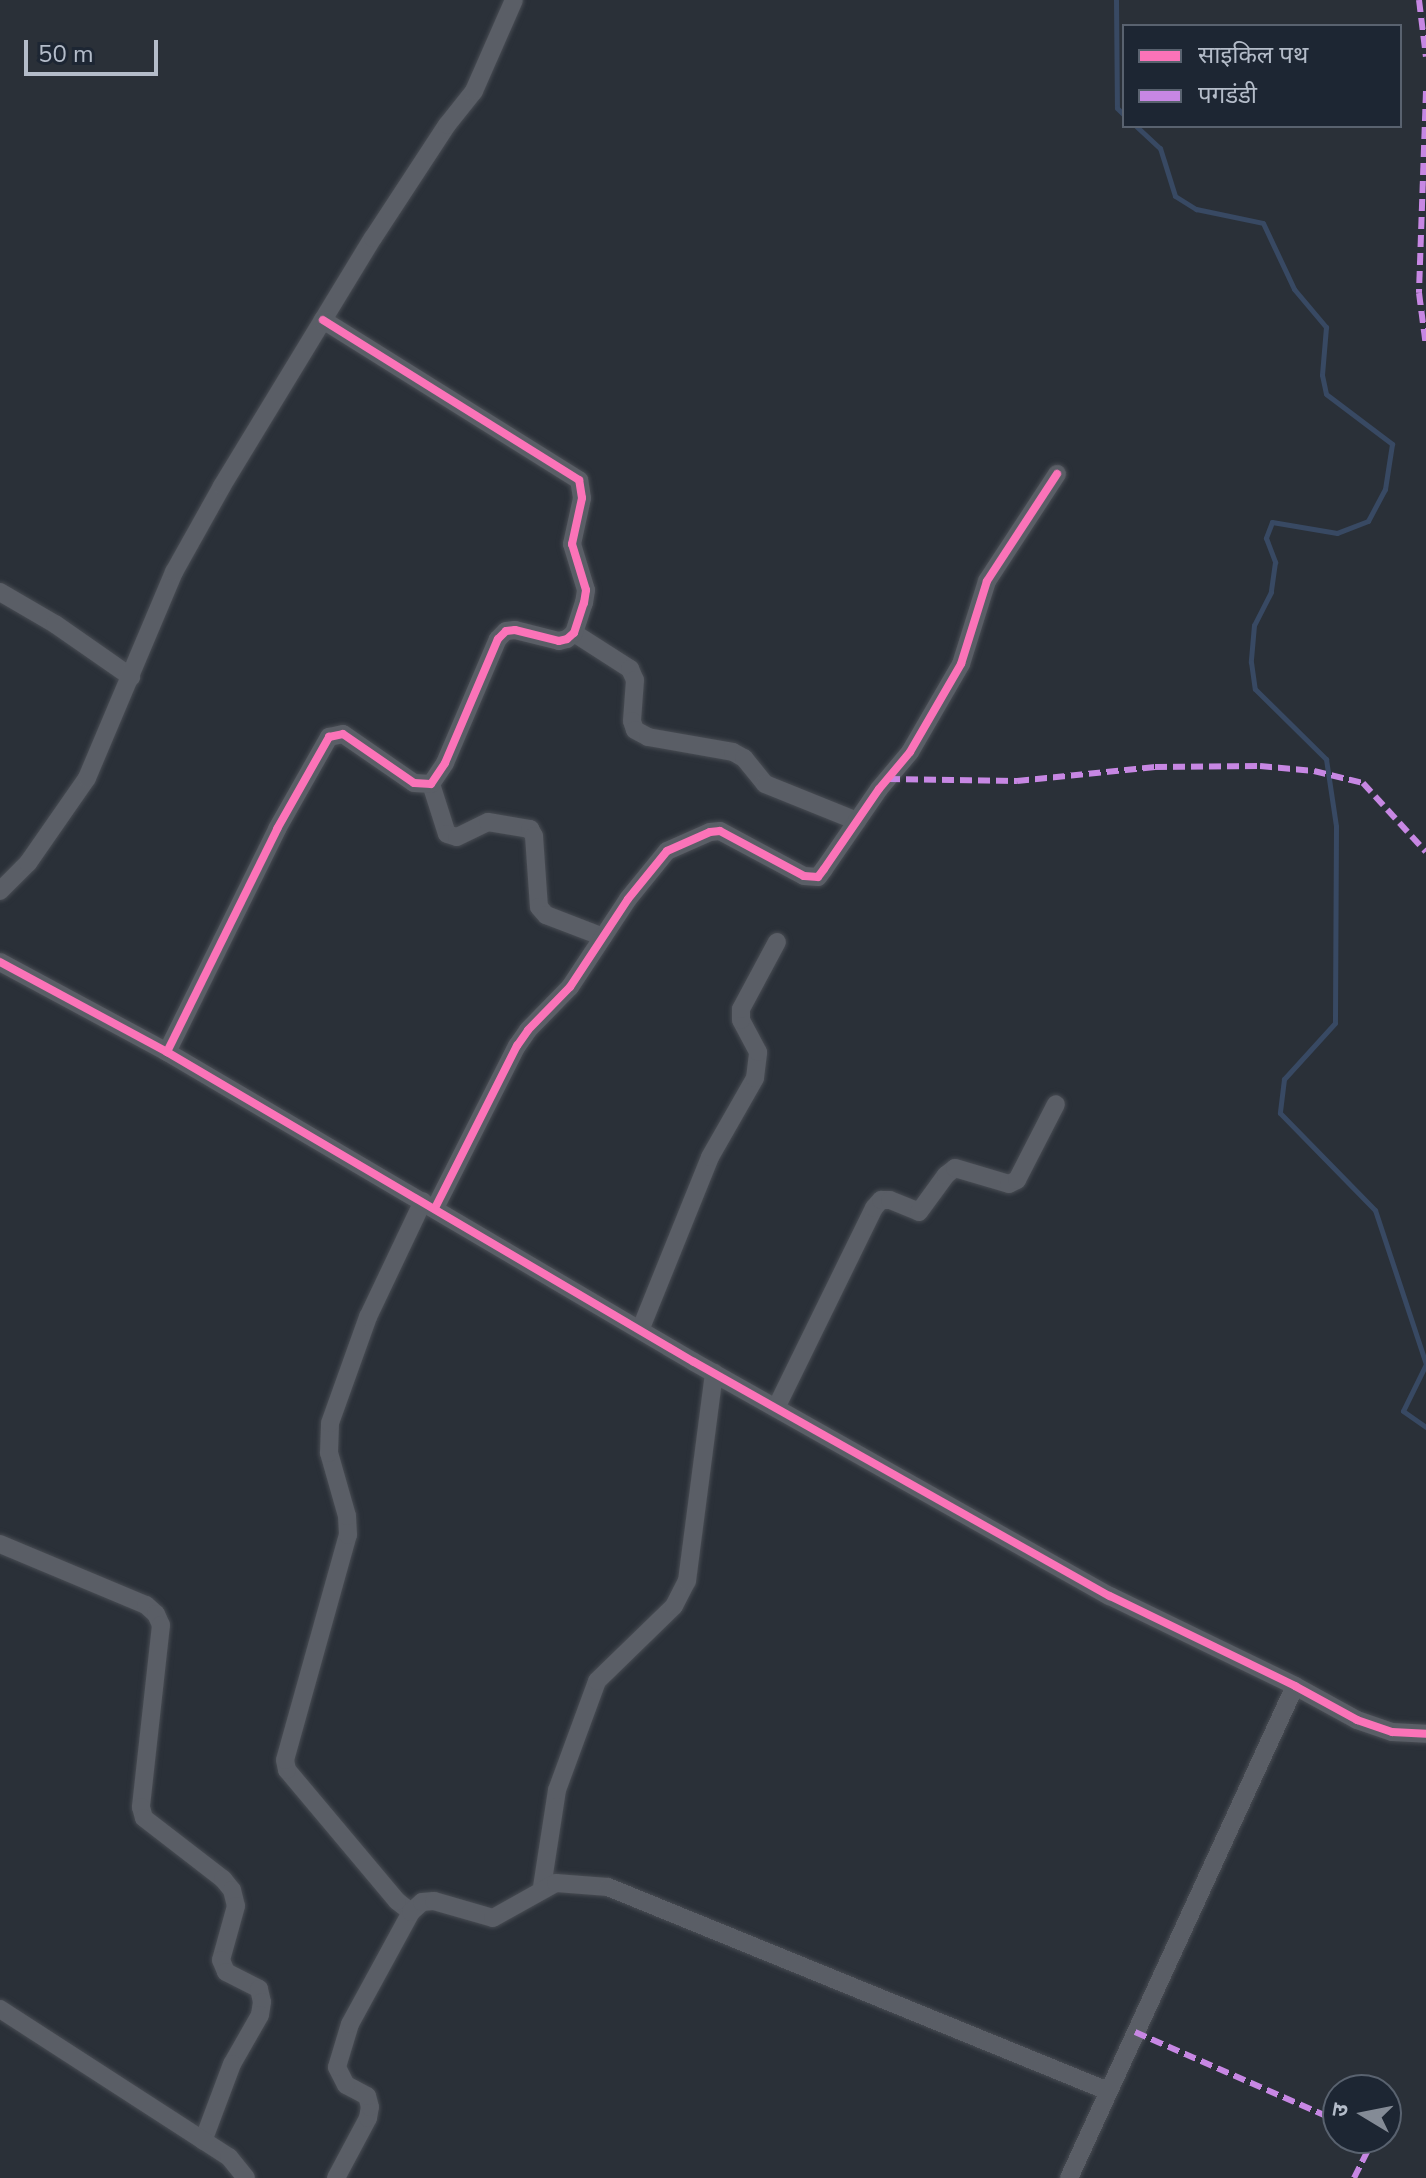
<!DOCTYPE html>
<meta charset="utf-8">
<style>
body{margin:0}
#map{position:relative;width:1426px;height:2178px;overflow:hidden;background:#2a3038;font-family:"Nunito Sans","Noto Sans Devanagari",sans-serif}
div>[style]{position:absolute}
.stream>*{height:5px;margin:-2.5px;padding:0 2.5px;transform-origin:2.5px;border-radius:2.5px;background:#384963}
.roads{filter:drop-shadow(0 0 2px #484c53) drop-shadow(0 0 2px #484c53)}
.street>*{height:18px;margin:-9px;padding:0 9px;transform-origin:9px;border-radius:9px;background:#5a5e66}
.quiet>*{height:6px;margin-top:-3px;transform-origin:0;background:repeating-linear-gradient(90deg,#c787e3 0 12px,transparent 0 18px)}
.cycleway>*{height:8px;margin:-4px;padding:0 4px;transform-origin:4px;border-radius:4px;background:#fb73b8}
span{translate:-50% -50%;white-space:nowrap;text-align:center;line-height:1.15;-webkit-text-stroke:6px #1d2633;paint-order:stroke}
.legend{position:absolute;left:1122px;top:24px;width:280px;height:104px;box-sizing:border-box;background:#1d2633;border:2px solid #59626f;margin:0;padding:10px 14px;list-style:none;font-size:24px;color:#b4bcc9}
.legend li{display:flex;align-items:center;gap:16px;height:40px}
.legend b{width:40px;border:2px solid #59626f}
.north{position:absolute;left:1322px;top:2074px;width:80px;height:80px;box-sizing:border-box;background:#1d2633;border:2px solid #59626f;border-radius:50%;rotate:280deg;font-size:22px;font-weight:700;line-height:32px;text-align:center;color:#b4bcc9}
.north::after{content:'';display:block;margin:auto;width:28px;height:36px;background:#848b96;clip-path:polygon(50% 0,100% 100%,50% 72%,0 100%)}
.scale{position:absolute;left:24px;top:40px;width:134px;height:36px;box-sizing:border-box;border:4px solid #b4bcc9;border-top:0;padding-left:10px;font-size:24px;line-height:28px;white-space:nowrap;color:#b4bcc9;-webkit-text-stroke:6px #1d2633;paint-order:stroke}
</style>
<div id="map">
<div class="stream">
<div style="left:1116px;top:0;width:108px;rotate:89.5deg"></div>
<div style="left:1117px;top:108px;width:10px;rotate:45deg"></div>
<div style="left:1136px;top:126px;width:33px;rotate:43deg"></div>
<div style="left:1160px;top:148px;width:50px;rotate:72.6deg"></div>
<div style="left:1175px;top:196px;width:25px;rotate:32deg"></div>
<div style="left:1196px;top:209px;width:68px;rotate:11.8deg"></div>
<div style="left:1263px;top:223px;width:73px;rotate:64.8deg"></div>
<div style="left:1294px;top:289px;width:50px;rotate:49.9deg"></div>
<div style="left:1326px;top:327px;width:48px;rotate:94.8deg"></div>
<div style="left:1322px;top:375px;width:19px;rotate:78deg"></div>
<div style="left:1326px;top:394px;width:83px;rotate:37.1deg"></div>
<div style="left:1392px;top:444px;width:46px;rotate:98.8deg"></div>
<div style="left:1385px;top:489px;width:36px;rotate:118deg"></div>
<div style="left:1368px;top:521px;width:33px;rotate:159deg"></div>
<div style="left:1337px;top:533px;width:66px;rotate:-170.4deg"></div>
<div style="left:1272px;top:522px;width:17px;rotate:111deg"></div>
<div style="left:1266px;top:538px;width:26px;rotate:69deg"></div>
<div style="left:1275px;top:562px;width:30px;rotate:98deg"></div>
<div style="left:1271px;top:592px;width:37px;rotate:117deg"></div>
<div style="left:1254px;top:625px;width:37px;rotate:95deg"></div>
<div style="left:1251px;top:662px;width:27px;rotate:82deg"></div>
<div style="left:1255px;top:689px;width:100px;rotate:44.6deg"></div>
<div style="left:1326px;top:759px;width:68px;rotate:81.5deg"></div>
<div style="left:1336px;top:826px;width:197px;rotate:90.3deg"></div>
<div style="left:1335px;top:1023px;width:76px;rotate:132.3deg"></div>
<div style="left:1284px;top:1079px;width:34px;rotate:97deg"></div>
<div style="left:1280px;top:1113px;width:136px;rotate:45.6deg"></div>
<div style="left:1375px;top:1210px;width:162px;rotate:71.7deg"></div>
<div style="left:1426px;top:1364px;width:52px;rotate:116.1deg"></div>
<div style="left:1403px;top:1411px;width:28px;rotate:35deg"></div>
</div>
<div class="roads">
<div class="street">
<div style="left:0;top:592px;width:64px;rotate:30.2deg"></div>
<div style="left:55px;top:624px;width:93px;rotate:34.9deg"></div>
<div style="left:574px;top:633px;width:67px;rotate:32.7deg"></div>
<div style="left:630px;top:669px;width:12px;rotate:66deg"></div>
<div style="left:635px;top:680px;width:41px;rotate:94.2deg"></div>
<div style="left:632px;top:721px;width:9px;rotate:72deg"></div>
<div style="left:635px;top:730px;width:15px;rotate:28deg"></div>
<div style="left:648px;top:737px;width:86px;rotate:10deg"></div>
<div style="left:733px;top:752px;width:13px;rotate:29deg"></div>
<div style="left:744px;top:758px;width:33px;rotate:51deg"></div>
<div style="left:765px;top:784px;width:99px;rotate:21.9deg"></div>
<div style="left:431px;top:784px;width:52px;rotate:72.3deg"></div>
<div style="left:447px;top:834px;width:10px;rotate:17deg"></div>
<div style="left:457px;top:837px;width:34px;rotate:-26deg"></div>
<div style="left:488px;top:822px;width:43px;rotate:9.5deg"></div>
<div style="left:530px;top:829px;width:8px;rotate:60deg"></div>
<div style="left:534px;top:836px;width:71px;rotate:86deg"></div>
<div style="left:539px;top:907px;width:11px;rotate:49deg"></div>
<div style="left:546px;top:915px;width:61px;rotate:21.1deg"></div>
<div style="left:0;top:891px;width:40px;rotate:-45deg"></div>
<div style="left:28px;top:863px;width:103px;rotate:-55.2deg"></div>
<div style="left:87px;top:778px;width:224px;rotate:-67.1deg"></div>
<div style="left:174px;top:572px;width:98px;rotate:-60.8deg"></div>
<div style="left:222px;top:486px;width:290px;rotate:-58.7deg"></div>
<div style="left:373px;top:238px;width:135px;rotate:-56.8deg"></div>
<div style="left:447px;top:125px;width:43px;rotate:-51.5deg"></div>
<div style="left:474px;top:91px;width:99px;rotate:-66.3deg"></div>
<div style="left:0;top:962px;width:190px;rotate:28.3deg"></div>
<div style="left:167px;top:1052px;width:611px;rotate:30.47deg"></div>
<div style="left:694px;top:1362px;width:477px;rotate:29.4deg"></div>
<div style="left:1110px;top:1596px;width:206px;rotate:25.9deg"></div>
<div style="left:1295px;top:1686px;width:71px;rotate:28.7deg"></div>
<div style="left:1357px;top:1720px;width:37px;rotate:19deg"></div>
<div style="left:1392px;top:1732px;width:34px;rotate:3deg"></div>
<div style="left:167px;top:1052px;width:249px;rotate:-63.7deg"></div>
<div style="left:277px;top:829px;width:106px;rotate:-60.5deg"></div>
<div style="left:329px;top:737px;width:14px;rotate:-12deg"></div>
<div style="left:343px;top:734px;width:86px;rotate:34.6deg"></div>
<div style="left:414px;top:783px;width:17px;rotate:3deg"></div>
<div style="left:431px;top:784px;width:25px;rotate:-56deg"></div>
<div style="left:445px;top:763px;width:135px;rotate:-66.9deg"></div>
<div style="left:498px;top:639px;width:11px;rotate:-45deg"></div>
<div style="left:506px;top:631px;width:9px;rotate:-6deg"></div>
<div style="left:515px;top:630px;width:45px;rotate:14deg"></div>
<div style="left:559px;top:641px;width:8px;rotate:-14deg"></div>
<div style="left:567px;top:639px;width:9px;rotate:-41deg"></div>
<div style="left:574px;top:633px;width:32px;rotate:-72deg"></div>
<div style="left:584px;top:603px;width:13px;rotate:-81deg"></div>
<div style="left:586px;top:590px;width:48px;rotate:-106.9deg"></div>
<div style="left:572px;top:544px;width:47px;rotate:-77.7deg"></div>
<div style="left:582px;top:498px;width:18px;rotate:-99deg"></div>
<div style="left:579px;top:480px;width:302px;rotate:-148deg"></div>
<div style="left:435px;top:1208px;width:182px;rotate:-63.2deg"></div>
<div style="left:517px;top:1046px;width:19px;rotate:-55deg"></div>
<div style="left:528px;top:1030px;width:60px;rotate:-45.7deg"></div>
<div style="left:570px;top:987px;width:105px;rotate:-56.6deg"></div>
<div style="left:628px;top:899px;width:62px;rotate:-50.9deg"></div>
<div style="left:667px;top:851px;width:47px;rotate:-23.8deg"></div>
<div style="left:710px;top:832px;width:10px;rotate:-6deg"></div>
<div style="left:720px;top:831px;width:95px;rotate:28.2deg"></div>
<div style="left:804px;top:876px;width:14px;rotate:4deg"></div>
<div style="left:818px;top:877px;width:10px;rotate:-53deg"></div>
<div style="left:824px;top:869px;width:97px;rotate:-55.5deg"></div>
<div style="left:879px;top:789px;width:48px;rotate:-50deg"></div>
<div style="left:910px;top:752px;width:102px;rotate:-59.9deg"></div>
<div style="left:961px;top:664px;width:87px;rotate:-72.6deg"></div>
<div style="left:987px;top:581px;width:128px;rotate:-56.8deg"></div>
<div style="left:641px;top:1328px;width:184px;rotate:-68deg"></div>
<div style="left:710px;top:1157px;width:91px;rotate:-60.3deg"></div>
<div style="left:755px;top:1078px;width:26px;rotate:-83deg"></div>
<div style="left:758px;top:1052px;width:36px;rotate:-118deg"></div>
<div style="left:741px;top:1020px;width:11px;rotate:-90deg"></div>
<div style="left:741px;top:1009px;width:76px;rotate:-61.8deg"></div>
<div style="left:776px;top:1408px;width:223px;rotate:-63.9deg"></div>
<div style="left:874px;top:1208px;width:11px;rotate:-49deg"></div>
<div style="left:881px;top:1200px;width:9px"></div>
<div style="left:890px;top:1200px;width:31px;rotate:22deg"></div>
<div style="left:919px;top:1212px;width:46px;rotate:-53.9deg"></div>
<div style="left:946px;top:1175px;width:11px;rotate:-38deg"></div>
<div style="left:955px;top:1168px;width:56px;rotate:16.5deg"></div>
<div style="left:1009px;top:1184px;width:9px;rotate:-27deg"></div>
<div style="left:1017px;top:1180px;width:85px;rotate:-62.8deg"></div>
<div style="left:0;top:1544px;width:158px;rotate:22.7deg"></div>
<div style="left:146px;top:1605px;width:13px;rotate:42deg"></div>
<div style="left:156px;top:1614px;width:12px;rotate:66deg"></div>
<div style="left:161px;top:1625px;width:183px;rotate:96.3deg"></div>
<div style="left:141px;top:1807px;width:11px;rotate:75deg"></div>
<div style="left:144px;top:1818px;width:100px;rotate:37.7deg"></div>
<div style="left:223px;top:1879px;width:14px;rotate:51deg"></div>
<div style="left:232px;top:1890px;width:16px;rotate:76deg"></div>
<div style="left:236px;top:1906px;width:56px;rotate:105.5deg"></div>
<div style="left:221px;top:1960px;width:13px;rotate:67deg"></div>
<div style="left:226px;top:1972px;width:37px;rotate:27deg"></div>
<div style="left:259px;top:1989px;width:13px;rotate:77deg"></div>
<div style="left:262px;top:2002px;width:13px;rotate:99deg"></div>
<div style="left:260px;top:2015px;width:56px;rotate:119.7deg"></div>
<div style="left:232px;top:2064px;width:82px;rotate:110.6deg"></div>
<div style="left:542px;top:1887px;width:98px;rotate:-81.2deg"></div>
<div style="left:557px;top:1790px;width:116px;rotate:-69.8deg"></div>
<div style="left:597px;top:1681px;width:107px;rotate:-44.2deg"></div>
<div style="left:674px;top:1606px;width:28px;rotate:-63deg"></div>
<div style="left:687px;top:1581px;width:210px;rotate:-82.6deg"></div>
<div style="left:411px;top:1912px;width:18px;rotate:-142deg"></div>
<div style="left:397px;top:1901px;width:171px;rotate:-130deg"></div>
<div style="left:287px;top:1770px;width:10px;rotate:-101deg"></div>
<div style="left:285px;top:1760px;width:234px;rotate:-74.4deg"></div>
<div style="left:348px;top:1535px;width:19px;rotate:-93deg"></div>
<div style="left:347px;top:1516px;width:66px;rotate:-105.9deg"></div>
<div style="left:329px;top:1453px;width:30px;rotate:-88deg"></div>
<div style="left:330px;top:1423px;width:113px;rotate:-70.3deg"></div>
<div style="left:368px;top:1317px;width:128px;rotate:-64.6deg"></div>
<div style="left:0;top:2009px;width:273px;rotate:32.9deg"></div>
<div style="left:229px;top:2157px;width:27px;rotate:51deg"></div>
<div style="left:336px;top:2178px;width:68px;rotate:-61.9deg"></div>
<div style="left:368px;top:2118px;width:11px;rotate:-80deg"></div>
<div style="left:370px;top:2107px;width:11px;rotate:-105deg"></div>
<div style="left:367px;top:2096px;width:24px;rotate:-152deg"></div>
<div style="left:346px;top:2085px;width:20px;rotate:-117deg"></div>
<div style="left:337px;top:2067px;width:45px;rotate:-73.2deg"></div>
<div style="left:350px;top:2024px;width:128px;rotate:-61.4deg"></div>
<div style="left:411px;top:1912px;width:15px;rotate:-42deg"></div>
<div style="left:422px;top:1902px;width:12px;rotate:-5deg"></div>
<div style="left:434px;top:1901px;width:61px;rotate:16.1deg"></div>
<div style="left:493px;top:1918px;width:72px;rotate:-29.1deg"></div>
<div style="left:556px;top:1883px;width:52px;rotate:4.4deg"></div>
<div style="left:608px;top:1887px;width:540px;rotate:22.2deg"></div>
<div style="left:1069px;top:2178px;width:541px;rotate:-65.33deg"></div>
</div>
</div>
<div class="quiet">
<div style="left:1419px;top:0;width:57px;rotate:83deg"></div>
<div style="left:1426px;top:91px;width:202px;rotate:92deg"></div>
<div style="left:1419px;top:293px;width:53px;rotate:82.5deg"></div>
<div style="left:888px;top:779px;width:129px;rotate:0.9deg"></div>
<div style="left:1017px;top:781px;width:139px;rotate:-5.8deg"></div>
<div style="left:1155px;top:767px;width:105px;rotate:-0.5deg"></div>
<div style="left:1260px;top:766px;width:54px;rotate:5.3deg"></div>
<div style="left:1314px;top:771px;width:50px;rotate:13.8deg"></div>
<div style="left:1363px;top:783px;width:93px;rotate:47.6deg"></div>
<div style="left:1135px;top:2032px;width:222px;rotate:23.7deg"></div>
<div style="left:1354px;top:2178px;width:45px;rotate:-63.4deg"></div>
</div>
<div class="cycleway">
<div style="left:0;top:962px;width:190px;rotate:28.3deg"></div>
<div style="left:167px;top:1052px;width:611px;rotate:30.47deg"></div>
<div style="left:694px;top:1362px;width:477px;rotate:29.4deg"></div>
<div style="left:1110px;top:1596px;width:206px;rotate:25.9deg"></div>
<div style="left:1295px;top:1686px;width:71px;rotate:28.7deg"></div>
<div style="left:1357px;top:1720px;width:37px;rotate:19deg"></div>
<div style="left:1392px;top:1732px;width:34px;rotate:3deg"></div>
<div style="left:167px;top:1052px;width:249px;rotate:-63.7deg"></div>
<div style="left:277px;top:829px;width:106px;rotate:-60.5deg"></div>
<div style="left:329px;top:737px;width:14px;rotate:-12deg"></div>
<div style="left:343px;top:734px;width:86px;rotate:34.6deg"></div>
<div style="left:414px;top:783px;width:17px;rotate:3deg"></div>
<div style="left:431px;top:784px;width:25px;rotate:-56deg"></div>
<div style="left:445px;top:763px;width:135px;rotate:-66.9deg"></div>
<div style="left:498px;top:639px;width:11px;rotate:-45deg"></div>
<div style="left:506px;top:631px;width:9px;rotate:-6deg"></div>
<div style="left:515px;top:630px;width:45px;rotate:14deg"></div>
<div style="left:559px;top:641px;width:8px;rotate:-14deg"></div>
<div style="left:567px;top:639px;width:9px;rotate:-41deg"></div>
<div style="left:574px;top:633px;width:32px;rotate:-72deg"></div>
<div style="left:584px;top:603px;width:13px;rotate:-81deg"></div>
<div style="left:586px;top:590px;width:48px;rotate:-106.9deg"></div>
<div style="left:572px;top:544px;width:47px;rotate:-77.7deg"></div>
<div style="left:582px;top:498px;width:18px;rotate:-99deg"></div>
<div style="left:579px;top:480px;width:302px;rotate:-148deg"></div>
<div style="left:435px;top:1208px;width:182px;rotate:-63.2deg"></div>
<div style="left:517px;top:1046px;width:19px;rotate:-55deg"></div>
<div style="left:528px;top:1030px;width:60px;rotate:-45.7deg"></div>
<div style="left:570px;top:987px;width:105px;rotate:-56.6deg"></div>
<div style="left:628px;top:899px;width:62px;rotate:-50.9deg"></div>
<div style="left:667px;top:851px;width:47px;rotate:-23.8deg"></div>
<div style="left:710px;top:832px;width:10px;rotate:-6deg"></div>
<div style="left:720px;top:831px;width:95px;rotate:28.2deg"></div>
<div style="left:804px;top:876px;width:14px;rotate:4deg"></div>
<div style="left:818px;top:877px;width:10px;rotate:-53deg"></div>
<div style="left:824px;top:869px;width:97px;rotate:-55.5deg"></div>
<div style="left:879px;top:789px;width:48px;rotate:-50deg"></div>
<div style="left:910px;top:752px;width:102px;rotate:-59.9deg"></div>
<div style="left:961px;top:664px;width:87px;rotate:-72.6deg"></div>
<div style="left:987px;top:581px;width:128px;rotate:-56.8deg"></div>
</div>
<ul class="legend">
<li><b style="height:10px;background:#fb73b8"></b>साइकिल पथ</li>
<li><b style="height:10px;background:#c787e3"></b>पगडंडी</li>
</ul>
<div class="north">उ</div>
<div class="scale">50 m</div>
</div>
